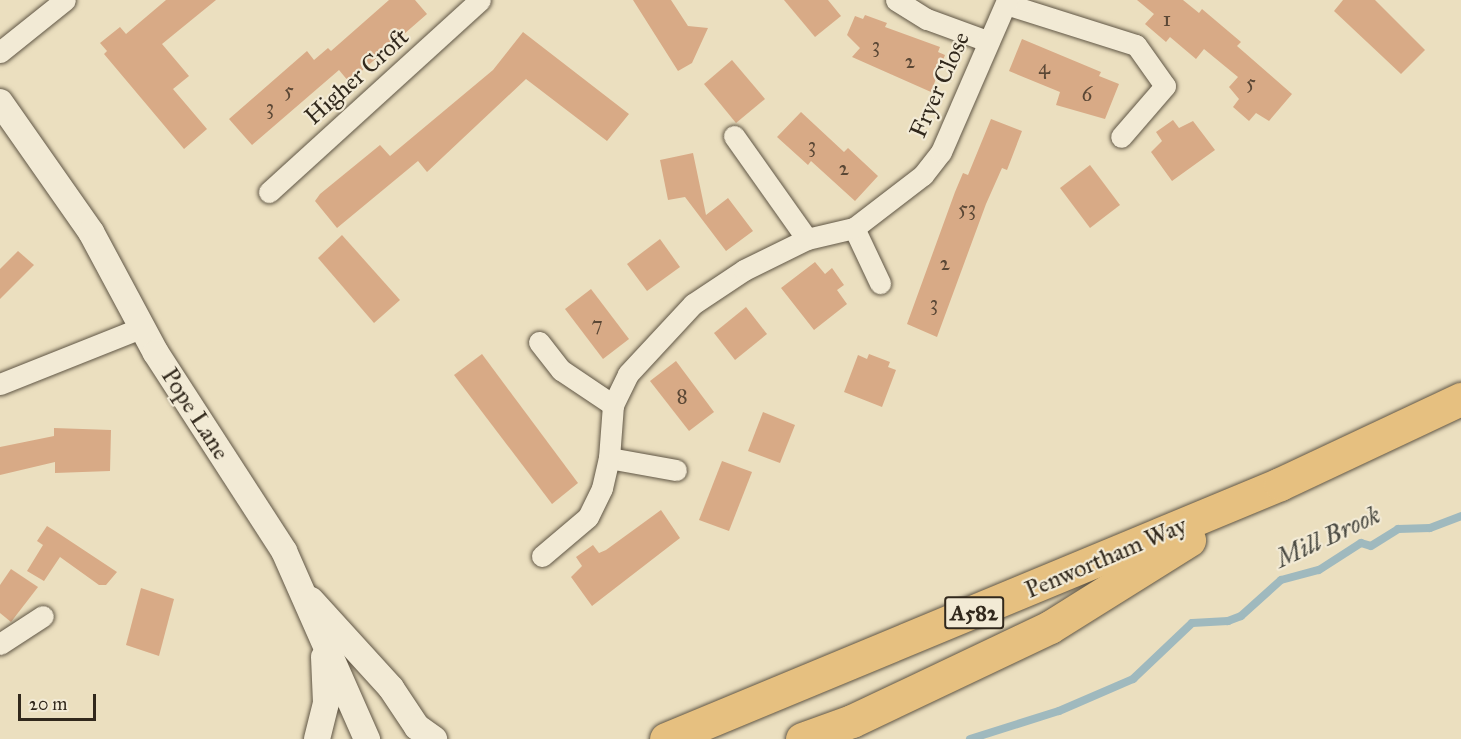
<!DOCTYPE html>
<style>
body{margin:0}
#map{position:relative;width:1461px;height:739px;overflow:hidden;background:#ebdfbf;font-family:"IM FELL Great Primer",serif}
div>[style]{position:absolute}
.stream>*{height:8px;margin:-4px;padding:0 4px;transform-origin:4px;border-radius:4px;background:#9fb9be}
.building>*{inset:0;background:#d8aa86}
.roads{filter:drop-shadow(0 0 2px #605645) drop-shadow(0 0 2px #605645)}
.minor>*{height:21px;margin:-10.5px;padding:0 10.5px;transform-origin:10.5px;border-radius:10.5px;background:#f2ead5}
.tertiary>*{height:26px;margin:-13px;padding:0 13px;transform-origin:13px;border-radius:13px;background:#f2ead5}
.trunk>*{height:33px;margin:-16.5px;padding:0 16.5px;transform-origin:16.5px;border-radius:16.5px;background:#e6c080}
span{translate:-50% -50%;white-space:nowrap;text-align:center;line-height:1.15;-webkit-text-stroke:4.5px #f2ead5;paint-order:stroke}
.number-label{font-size:21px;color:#5b4836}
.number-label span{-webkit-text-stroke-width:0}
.shield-label span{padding:2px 4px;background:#f2ead5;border:2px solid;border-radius:4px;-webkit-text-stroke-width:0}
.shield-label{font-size:22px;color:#31281c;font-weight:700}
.street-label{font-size:24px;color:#31281c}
.water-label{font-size:26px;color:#4c4c44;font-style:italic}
.scale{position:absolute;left:18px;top:694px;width:78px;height:27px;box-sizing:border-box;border:3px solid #31281c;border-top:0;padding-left:8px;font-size:18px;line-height:21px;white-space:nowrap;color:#31281c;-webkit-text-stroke:4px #f2ead5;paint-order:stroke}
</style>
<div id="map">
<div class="stream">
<div style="left:970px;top:739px;width:93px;rotate:-17.5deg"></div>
<div style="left:1059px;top:711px;width:81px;rotate:-23.4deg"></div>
<div style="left:1133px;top:679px;width:81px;rotate:-43.5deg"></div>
<div style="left:1192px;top:623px;width:36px;rotate:-3deg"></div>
<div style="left:1228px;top:621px;width:14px;rotate:-21deg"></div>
<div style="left:1241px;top:616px;width:54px;rotate:-42deg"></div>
<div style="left:1281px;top:580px;width:39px;rotate:-15deg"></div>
<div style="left:1319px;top:570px;width:50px;rotate:-32.7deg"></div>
<div style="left:1361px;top:543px;width:10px;rotate:17deg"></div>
<div style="left:1371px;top:546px;width:32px;rotate:-32deg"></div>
<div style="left:1398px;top:529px;width:32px;rotate:-2deg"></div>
<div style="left:1430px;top:528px;width:33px;rotate:-21deg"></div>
</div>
<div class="building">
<div style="clip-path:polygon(166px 0,216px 0,162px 44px,189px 76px,173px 89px,207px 129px,184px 149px,104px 54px,107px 51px,100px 43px,120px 27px,126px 34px)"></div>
<div style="clip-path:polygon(389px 0,415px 0,427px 14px,349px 82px,339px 70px,252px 145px,229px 119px,307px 51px,314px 60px,328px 48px,331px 51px)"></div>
<div style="clip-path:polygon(633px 0,671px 0,688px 26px,708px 28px,692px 63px,678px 71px)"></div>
<div style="clip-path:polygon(784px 0,828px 0,841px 16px,815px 37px)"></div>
<div style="clip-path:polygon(1137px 0,1183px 0,1199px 13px,1202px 9px,1241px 42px,1237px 46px,1292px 94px,1269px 121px,1256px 113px,1249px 121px,1233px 107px,1239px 99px,1229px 87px,1238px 77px,1204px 49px,1196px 59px,1170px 37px,1166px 42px,1145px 24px,1154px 14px)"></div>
<div style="clip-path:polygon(1343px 0,1375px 0,1425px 50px,1401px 74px,1334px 11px)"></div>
<div style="clip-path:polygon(865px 15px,887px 23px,885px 27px,940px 47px,938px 52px,945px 55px,931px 92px,852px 57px,860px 48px,847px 35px,855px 16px,863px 19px)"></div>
<div style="clip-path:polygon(523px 32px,629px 114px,607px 141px,526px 79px,427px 172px,418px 161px,337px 228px,315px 201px,320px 194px,380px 145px,390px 156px,493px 70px)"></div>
<div style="clip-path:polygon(1022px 39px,1101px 72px,1099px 76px,1119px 84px,1105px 119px,1056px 105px,1060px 92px,1009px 71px)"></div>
<div style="clip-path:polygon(732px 60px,765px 99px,736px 123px,704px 84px)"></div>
<div style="clip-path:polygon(801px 112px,844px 152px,848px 148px,878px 176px,855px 201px,811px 161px,808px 165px,777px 137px)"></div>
<div style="clip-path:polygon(991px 119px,1022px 131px,1007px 170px,1002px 168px,986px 204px,937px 337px,907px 324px,955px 192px,963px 173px,968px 175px)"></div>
<div style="clip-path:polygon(1173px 120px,1179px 128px,1193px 121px,1215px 150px,1172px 181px,1151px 152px,1162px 141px,1156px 132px)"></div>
<div style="clip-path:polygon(693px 153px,706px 215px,728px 198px,753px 231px,726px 251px,685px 197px,668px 200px,660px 160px)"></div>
<div style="clip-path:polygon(1090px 165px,1120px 205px,1090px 228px,1060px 188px)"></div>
<div style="clip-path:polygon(342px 235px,400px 300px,374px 323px,318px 258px)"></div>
<div style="clip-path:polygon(660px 239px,680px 267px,647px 291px,627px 264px)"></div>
<div style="clip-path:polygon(18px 251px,34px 265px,0 299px,0 269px)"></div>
<div style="clip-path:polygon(815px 262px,825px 274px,832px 268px,844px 285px,837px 290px,847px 304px,814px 330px,781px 288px)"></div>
<div style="clip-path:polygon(591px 289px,629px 339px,603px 359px,565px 309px)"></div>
<div style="clip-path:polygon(746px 307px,767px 334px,735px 360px,714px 333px)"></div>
<div style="clip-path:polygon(482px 354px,578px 483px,552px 504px,454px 375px)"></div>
<div style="clip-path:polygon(869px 354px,890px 362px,888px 367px,896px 370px,882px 407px,844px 392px,858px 355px,867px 359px)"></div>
<div style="clip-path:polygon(676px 361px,714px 412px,689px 431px,650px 381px)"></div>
<div style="clip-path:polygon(763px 412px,795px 425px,780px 463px,748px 451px)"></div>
<div style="clip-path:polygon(54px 428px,111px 430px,110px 471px,55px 473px,55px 462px,0 475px,0 447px,54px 436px)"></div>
<div style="clip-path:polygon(722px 461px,752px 472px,729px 531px,699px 520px)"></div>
<div style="clip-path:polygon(661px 510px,680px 538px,592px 606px,571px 577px,582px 566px,576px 557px,593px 545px,599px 553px,606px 550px)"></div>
<div style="clip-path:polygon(47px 526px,55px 531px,117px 572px,106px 585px,99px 585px,60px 557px,44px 581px,27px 571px,43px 545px,37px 541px)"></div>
<div style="clip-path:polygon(11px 569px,38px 587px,11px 622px,0 613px,0 585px)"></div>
<div style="clip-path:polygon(141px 588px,174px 599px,159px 656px,126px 645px)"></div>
</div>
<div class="roads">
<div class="minor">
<div style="left:896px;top:0;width:36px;rotate:32deg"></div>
<div style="left:927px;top:19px;width:64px;rotate:20.1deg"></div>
<div style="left:1006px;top:4px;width:136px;rotate:17.5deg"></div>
<div style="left:1136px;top:45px;width:50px;rotate:54.7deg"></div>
<div style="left:1165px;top:86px;width:67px;rotate:130.8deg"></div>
<div style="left:0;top:52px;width:83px;rotate:-38.7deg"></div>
<div style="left:734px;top:136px;width:126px;rotate:54.7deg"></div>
<div style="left:269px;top:192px;width:285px;rotate:-42.3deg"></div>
<div style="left:854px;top:228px;width:61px;rotate:64.7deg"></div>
<div style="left:539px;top:342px;width:36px;rotate:52deg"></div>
<div style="left:561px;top:370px;width:63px;rotate:33.9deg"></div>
<div style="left:613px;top:405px;width:34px;rotate:-64deg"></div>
<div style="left:628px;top:374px;width:96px;rotate:-47.1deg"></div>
<div style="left:693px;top:304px;width:61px;rotate:-33.7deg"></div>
<div style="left:744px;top:270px;width:70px;rotate:-26.2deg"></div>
<div style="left:807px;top:239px;width:48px;rotate:-13.2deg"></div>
<div style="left:854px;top:228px;width:87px;rotate:-37.5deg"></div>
<div style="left:923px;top:175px;width:29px;rotate:-52deg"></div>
<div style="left:941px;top:152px;width:166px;rotate:-66.5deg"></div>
<div style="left:0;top:384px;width:152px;rotate:-21.7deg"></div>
<div style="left:609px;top:458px;width:68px;rotate:10.2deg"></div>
<div style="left:542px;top:556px;width:60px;rotate:-40.3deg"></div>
<div style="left:588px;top:517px;width:32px;rotate:-64deg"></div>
<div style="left:602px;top:488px;width:31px;rotate:-77deg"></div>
<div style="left:609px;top:458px;width:53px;rotate:-85.7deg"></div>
<div style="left:0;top:644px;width:51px;rotate:-33.1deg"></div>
</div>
<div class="tertiary">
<div style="left:0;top:102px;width:159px;rotate:55deg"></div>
<div style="left:91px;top:232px;width:137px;rotate:61.8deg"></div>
<div style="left:156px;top:353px;width:236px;rotate:57.1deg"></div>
<div style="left:284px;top:551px;width:206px;rotate:66.2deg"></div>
<div style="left:311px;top:600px;width:119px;rotate:47.7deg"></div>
<div style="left:391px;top:688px;width:47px;rotate:56.3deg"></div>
<div style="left:417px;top:727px;width:21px;rotate:35deg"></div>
<div style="left:317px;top:739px;width:37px;rotate:-76deg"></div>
<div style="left:326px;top:703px;width:46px;rotate:-92.5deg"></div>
</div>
<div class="trunk">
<div style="left:666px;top:739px;width:665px;rotate:-22.55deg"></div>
<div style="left:1280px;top:484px;width:200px;rotate:-25.2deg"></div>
<div style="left:802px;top:739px;width:53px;rotate:-19.8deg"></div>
<div style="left:852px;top:721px;width:219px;rotate:-25.4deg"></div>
<div style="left:1050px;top:627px;width:164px;rotate:-32deg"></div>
</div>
</div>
<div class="number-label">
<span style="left:1167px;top:19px">1</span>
<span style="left:876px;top:45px">3</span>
<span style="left:910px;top:61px">2</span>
<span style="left:1044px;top:67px">4</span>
<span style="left:1251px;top:82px">5</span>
<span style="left:289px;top:90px">5</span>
<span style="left:1087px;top:94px">6</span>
<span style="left:270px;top:107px">3</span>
<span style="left:812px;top:145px">3</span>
<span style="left:844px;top:168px">2</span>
<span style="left:967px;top:208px">53</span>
<span style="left:945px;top:263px">2</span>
<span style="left:934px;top:303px">3</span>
<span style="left:597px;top:324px">7</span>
<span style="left:682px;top:396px">8</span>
</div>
<div class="shield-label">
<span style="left:974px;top:613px">A582</span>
</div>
<div class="street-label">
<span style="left:357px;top:77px;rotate:-42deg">Higher Croft</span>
<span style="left:940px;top:85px;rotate:-66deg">Fryer Close</span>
<span style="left:195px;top:414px;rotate:57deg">Pope Lane</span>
<span style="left:1106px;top:558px;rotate:-23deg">Penwortham Way</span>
</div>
<div class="water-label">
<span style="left:1328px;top:537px;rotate:-25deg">Mill Brook</span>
</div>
<div class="scale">20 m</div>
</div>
